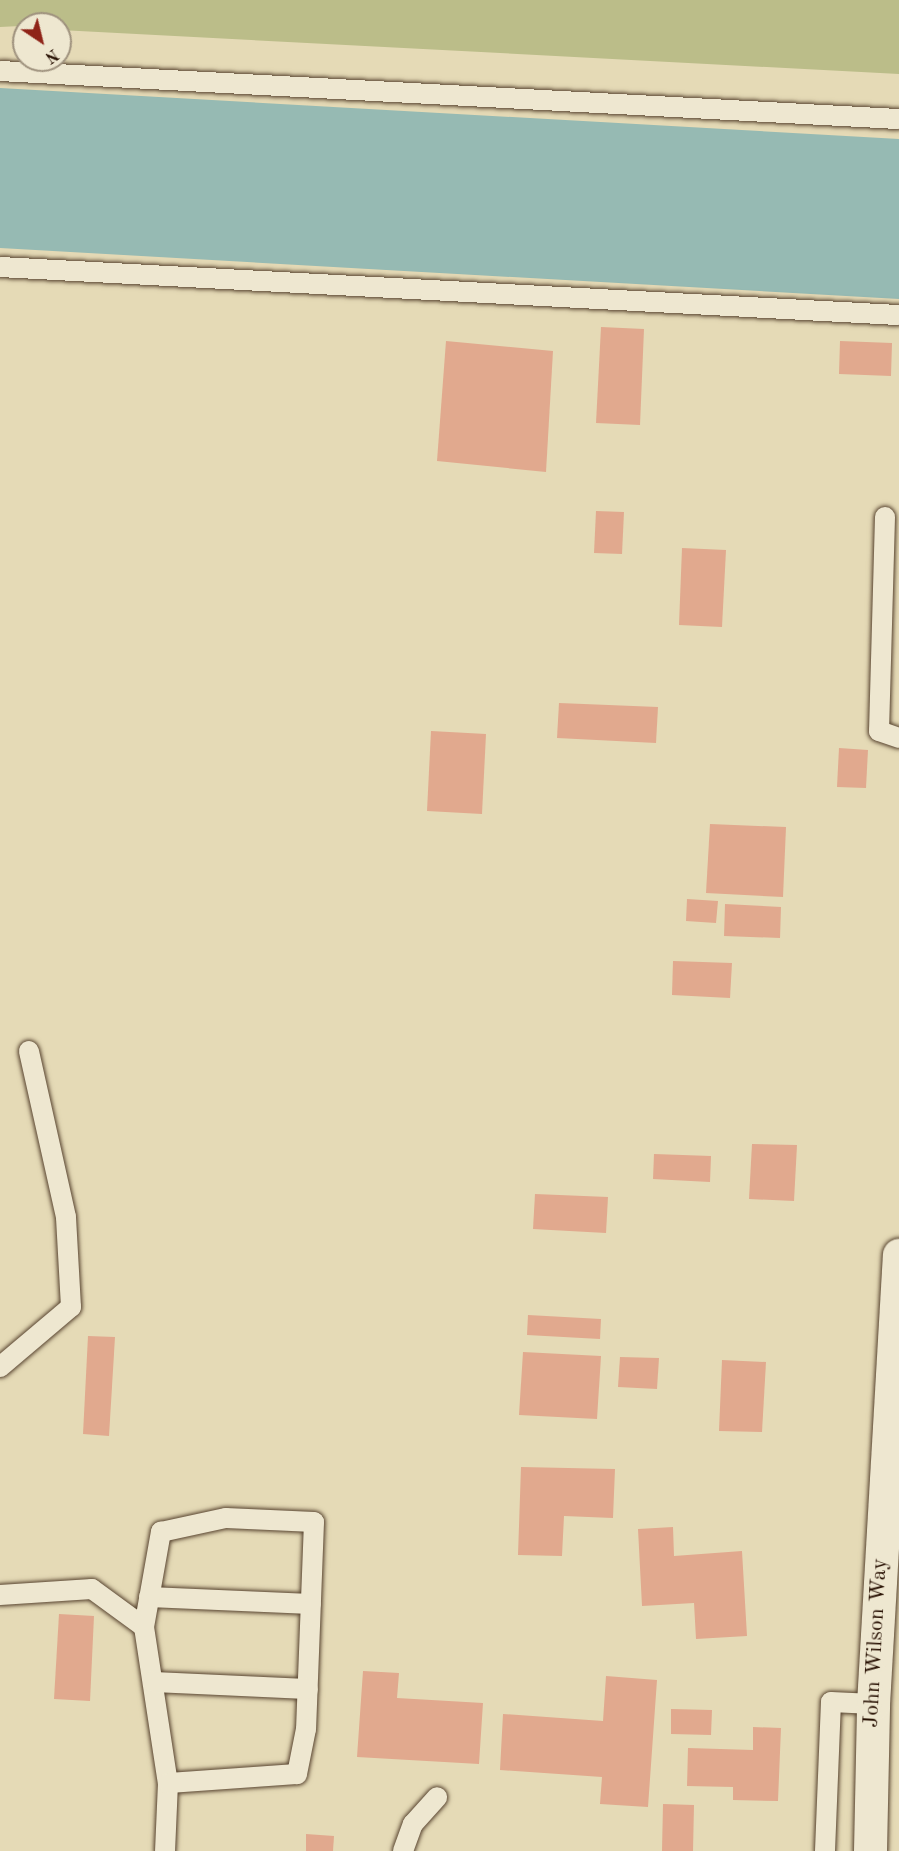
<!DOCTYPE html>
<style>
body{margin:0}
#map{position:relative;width:899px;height:1851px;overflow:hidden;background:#e5dab6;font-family:"Old Standard TT",serif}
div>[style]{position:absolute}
.green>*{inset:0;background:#bbbd89}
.water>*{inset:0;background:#96bab3}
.building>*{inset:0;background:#e1a98e}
.roads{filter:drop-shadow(0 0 2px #584430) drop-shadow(0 0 2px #584430)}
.service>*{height:20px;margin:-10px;padding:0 10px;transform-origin:10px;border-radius:10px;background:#eee7d0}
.minor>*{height:33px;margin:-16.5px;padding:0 16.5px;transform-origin:16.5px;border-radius:16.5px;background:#eee7d0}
span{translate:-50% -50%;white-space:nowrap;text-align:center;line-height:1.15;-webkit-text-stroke:6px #eee7d0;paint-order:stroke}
.street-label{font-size:22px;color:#291204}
.north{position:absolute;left:12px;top:12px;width:60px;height:60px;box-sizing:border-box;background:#eee7d0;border:2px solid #9f927e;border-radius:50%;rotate:145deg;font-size:16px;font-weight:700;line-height:24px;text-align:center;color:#291204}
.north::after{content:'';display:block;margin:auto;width:21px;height:27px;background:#8f2418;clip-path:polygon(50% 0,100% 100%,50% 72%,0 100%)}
</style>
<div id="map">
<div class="green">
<div style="clip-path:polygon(0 0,899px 0,899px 74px,60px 30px,60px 24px,0 27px)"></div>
</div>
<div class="water">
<div style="clip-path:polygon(0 88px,899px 139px,899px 299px,0 248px)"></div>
</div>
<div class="building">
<div style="clip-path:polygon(601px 327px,644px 329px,640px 425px,596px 423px)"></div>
<div style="clip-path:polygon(446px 341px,553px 351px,546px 472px,437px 461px)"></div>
<div style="clip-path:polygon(840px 341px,892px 343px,891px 376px,839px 374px)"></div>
<div style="clip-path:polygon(596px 511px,624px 512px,622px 554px,594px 553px)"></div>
<div style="clip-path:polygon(682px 548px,726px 550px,722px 627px,679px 625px)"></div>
<div style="clip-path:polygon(559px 703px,658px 707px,656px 743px,557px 738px)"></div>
<div style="clip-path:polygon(431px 731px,486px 734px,482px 814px,427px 811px)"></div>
<div style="clip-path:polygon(839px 748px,868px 750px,866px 788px,837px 787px)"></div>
<div style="clip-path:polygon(710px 824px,786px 827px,783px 897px,706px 893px)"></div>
<div style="clip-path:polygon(687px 899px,718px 901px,716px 923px,686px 921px)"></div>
<div style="clip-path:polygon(725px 904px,781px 907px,780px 938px,724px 936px)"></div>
<div style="clip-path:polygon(673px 961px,732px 963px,730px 998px,672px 995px)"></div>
<div style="clip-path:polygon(752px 1144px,797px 1145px,794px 1201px,749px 1199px)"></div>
<div style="clip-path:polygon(654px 1154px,711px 1156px,710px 1182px,653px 1179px)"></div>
<div style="clip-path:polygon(535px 1194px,608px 1197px,606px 1233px,533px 1229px)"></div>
<div style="clip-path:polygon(528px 1315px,601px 1319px,600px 1339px,527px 1335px)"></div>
<div style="clip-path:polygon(88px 1336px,115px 1337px,109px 1436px,83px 1434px)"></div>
<div style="clip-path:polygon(523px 1352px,601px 1356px,597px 1419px,519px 1415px)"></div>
<div style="clip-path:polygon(620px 1357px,659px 1358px,657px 1389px,618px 1387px)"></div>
<div style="clip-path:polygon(722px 1360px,766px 1362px,762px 1432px,719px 1431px)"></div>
<div style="clip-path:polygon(521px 1467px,615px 1469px,613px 1518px,564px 1516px,562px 1556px,518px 1555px)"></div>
<div style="clip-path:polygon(673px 1527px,674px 1556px,742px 1551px,747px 1636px,696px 1639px,694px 1603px,642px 1606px,638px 1529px)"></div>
<div style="clip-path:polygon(59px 1614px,94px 1616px,90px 1701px,54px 1699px)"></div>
<div style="clip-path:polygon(363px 1671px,399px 1673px,397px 1698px,483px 1703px,479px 1764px,357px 1757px)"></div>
<div style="clip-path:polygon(606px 1676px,657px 1680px,648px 1807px,600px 1804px,602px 1777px,500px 1770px,503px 1714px,603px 1721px)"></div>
<div style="clip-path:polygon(671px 1709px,712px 1710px,711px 1735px,671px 1734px)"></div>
<div style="clip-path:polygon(753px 1727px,781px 1728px,778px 1801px,733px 1800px,733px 1787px,687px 1786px,688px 1748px,753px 1750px)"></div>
<div style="clip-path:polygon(663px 1804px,694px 1805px,693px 1851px,662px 1851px)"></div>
<div style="clip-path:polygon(306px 1834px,334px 1836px,333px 1851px,306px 1851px)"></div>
</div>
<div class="roads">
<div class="service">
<div style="left:0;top:71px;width:900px;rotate:3.06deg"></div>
<div style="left:0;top:267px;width:900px;rotate:3.06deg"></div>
<div style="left:885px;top:517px;width:214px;rotate:91.6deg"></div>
<div style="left:879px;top:731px;width:21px;rotate:19deg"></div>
<div style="left:0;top:1367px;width:93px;rotate:-40.2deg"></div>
<div style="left:71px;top:1307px;width:90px;rotate:-93.2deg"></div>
<div style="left:66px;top:1217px;width:170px;rotate:-102.6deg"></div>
<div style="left:0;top:1595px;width:92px;rotate:-3.7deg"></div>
<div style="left:92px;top:1589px;width:64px;rotate:36.2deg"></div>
<div style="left:144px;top:1627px;width:158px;rotate:81.3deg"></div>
<div style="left:168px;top:1783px;width:68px;rotate:92.5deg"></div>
<div style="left:149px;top:1597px;width:162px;rotate:2.5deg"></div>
<div style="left:144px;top:1627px;width:97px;rotate:-79.9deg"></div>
<div style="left:161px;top:1532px;width:66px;rotate:-12.2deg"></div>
<div style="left:226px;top:1518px;width:88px;rotate:2.6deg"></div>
<div style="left:314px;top:1522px;width:207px;rotate:92.2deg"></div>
<div style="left:306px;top:1729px;width:46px;rotate:101.3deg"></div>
<div style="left:297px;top:1774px;width:129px;rotate:176deg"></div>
<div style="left:153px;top:1682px;width:155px;rotate:2.6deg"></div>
<div style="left:403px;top:1851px;width:29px;rotate:-70deg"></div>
<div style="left:413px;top:1824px;width:36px;rotate:-48deg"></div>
<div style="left:825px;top:1851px;width:149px;rotate:-87.7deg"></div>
<div style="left:831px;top:1702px;width:42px;rotate:2.7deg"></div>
</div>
<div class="minor">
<div style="left:870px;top:1851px;width:147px;rotate:-88.8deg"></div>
<div style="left:873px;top:1704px;width:450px;rotate:-86.7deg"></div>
</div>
</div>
<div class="street-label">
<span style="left:876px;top:1643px;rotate:-87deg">John Wilson Way</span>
</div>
<div class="north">N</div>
</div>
